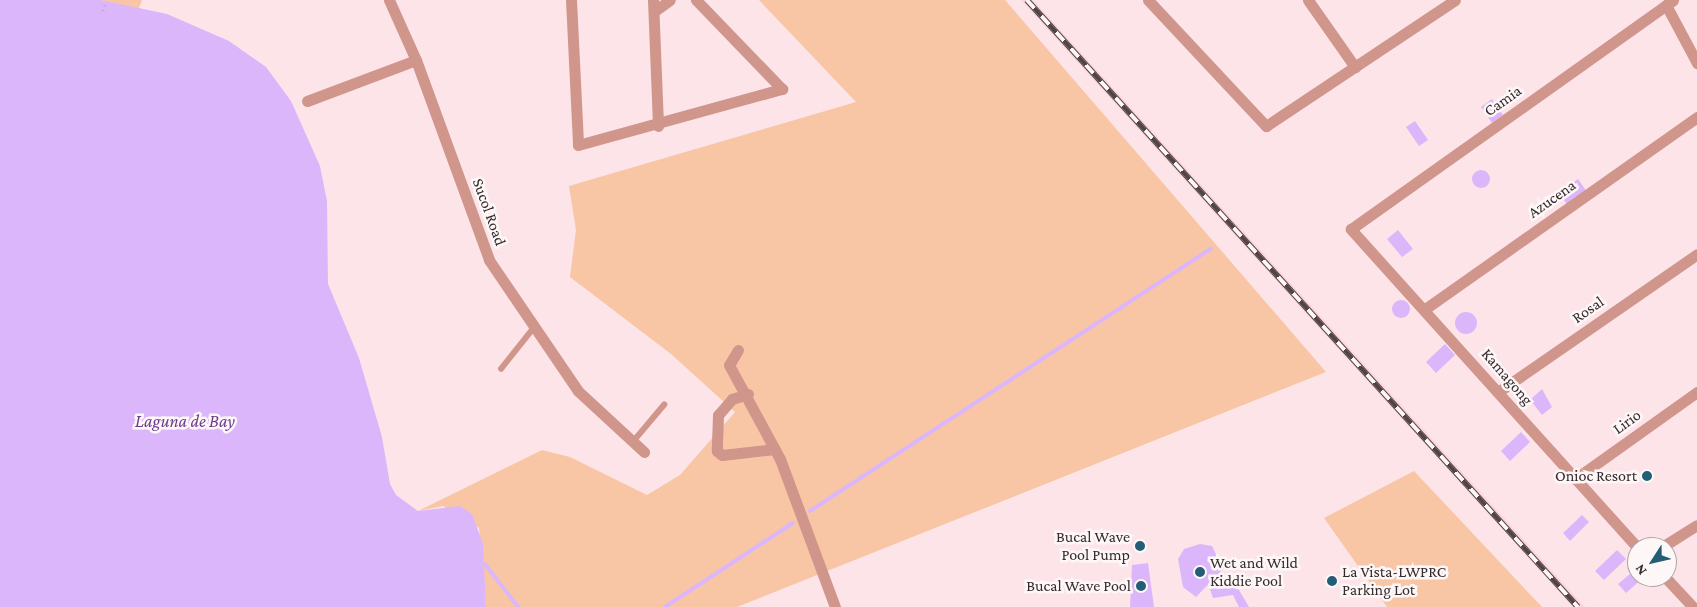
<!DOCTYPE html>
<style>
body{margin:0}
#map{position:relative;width:1697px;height:607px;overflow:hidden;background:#fde4e9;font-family:"Crimson Pro",serif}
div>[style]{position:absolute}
.built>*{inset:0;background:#fcd5de}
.green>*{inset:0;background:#f8c6a5}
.water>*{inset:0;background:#dcb6fb}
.round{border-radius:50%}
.stream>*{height:4px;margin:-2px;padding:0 2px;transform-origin:2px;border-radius:2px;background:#dcb6fb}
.path>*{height:2.5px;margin-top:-1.25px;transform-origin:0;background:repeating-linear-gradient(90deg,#bba6aa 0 1px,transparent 0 5px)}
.lane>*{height:5.5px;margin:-2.75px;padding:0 2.75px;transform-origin:2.75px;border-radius:2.75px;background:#d0958b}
.street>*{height:11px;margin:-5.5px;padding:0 5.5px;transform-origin:5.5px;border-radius:5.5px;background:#d0958b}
.rail>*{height:5.5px;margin-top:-2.75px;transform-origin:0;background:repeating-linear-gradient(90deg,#fdf7f8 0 11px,#514446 0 22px);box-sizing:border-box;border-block:1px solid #514446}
.dots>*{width:14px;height:14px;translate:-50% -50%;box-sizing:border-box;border:2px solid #fdf7f8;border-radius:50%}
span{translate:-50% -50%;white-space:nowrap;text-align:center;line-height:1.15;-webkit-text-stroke:5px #fdf7f8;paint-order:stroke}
.street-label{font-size:16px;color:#352a2c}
.poi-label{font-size:16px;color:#352a2c}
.right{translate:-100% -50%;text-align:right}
.left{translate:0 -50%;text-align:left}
.water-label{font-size:18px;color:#6c3c8d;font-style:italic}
.north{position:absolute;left:1627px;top:537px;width:50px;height:50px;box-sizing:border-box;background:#fdf7f8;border:1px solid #ada5a6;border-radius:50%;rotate:235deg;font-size:14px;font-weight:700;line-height:20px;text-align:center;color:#352a2c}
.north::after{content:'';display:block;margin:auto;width:18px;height:22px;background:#235d76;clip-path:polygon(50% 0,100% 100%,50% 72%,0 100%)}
</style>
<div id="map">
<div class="built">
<div style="clip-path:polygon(1021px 0,1033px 0,1585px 607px,1573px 607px)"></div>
</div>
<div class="green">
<div style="clip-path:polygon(101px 0,142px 0,138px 11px)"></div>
<div style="clip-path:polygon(759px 0,1005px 0,1326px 372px,737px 607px,486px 607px,479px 528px,443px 506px,418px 511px,542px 450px,570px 457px,647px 495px,680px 475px,735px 412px,671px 354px,570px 277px,576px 230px,569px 186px,856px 102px)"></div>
<div style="clip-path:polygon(1414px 471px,1542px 607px,1387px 607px,1324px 518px)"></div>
</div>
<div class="water">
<div style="clip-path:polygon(0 0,101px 0,167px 14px,229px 41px,266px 67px,291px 101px,320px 166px,327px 201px,328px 284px,359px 358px,382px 437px,390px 484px,396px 495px,418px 511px,460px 506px,472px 514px,483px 544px,486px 607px,0 607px)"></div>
<div style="clip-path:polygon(1492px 99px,1503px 115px,1492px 123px,1481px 107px)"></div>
<div style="clip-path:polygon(1415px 121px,1428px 140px,1419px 146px,1406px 127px)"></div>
<div class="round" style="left:1472px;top:170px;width:18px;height:18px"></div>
<div style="clip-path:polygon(1578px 179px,1587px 192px,1568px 206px,1559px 193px)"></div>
<div style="clip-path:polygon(1398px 230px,1413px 249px,1402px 257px,1387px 239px)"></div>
<div class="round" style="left:1392px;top:300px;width:18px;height:18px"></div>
<div class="round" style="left:1455px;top:312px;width:22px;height:22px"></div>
<div style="clip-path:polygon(1445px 344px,1455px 355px,1436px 373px,1426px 362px)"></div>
<div style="clip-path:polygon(1542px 389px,1552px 407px,1542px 415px,1530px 400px)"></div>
<div style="clip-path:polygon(1521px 432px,1530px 442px,1510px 461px,1501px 451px)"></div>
<div style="clip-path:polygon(1582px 515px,1589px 522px,1570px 541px,1563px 533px)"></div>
<div style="clip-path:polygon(1200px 544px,1212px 546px,1223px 569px,1196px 597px,1183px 587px,1178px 559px,1184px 549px)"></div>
<div style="clip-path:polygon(1617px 550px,1626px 559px,1604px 580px,1595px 571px)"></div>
<div style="clip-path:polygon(1148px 563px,1154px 607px,1130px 607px,1132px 565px)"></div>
<div style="clip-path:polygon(1637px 568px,1637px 577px,1644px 577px,1626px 593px,1618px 584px)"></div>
<div style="clip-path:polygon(1224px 584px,1239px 590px,1249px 607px,1239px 607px,1233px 595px,1213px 598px,1210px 589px)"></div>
</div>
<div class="stream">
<div style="left:810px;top:511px;width:479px;rotate:-33.2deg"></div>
<div style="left:485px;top:564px;width:54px;rotate:52.5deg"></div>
<div style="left:665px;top:607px;width:153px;rotate:-33.3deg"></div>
</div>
<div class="path">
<div style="left:103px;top:11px;width:9px;rotate:-72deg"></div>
</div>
<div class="lane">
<div style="left:501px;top:369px;width:50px;rotate:-51.5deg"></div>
<div style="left:632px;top:443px;width:50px;rotate:-49.9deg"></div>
</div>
<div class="street">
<div style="left:389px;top:0;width:66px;rotate:65.8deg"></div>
<div style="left:416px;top:60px;width:213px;rotate:69.9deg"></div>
<div style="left:489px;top:260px;width:158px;rotate:55.8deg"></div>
<div style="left:578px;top:391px;width:90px;rotate:42.7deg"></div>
<div style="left:571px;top:0;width:145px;rotate:87.2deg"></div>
<div style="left:578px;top:145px;width:212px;rotate:-15.4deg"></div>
<div style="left:782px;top:89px;width:124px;rotate:-134deg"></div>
<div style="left:653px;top:0;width:126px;rotate:87.7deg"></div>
<div style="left:1148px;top:0;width:173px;rotate:46.9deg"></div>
<div style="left:1266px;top:126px;width:227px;rotate:-33.7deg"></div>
<div style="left:1308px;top:0;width:82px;rotate:55deg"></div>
<div style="left:1666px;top:5px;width:66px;rotate:61.9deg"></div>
<div style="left:656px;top:10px;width:17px;rotate:-36deg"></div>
<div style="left:307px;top:101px;width:116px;rotate:-20.6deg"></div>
<div style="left:1425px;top:309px;width:333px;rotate:-35.2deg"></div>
<div style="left:738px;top:350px;width:17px;rotate:121deg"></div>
<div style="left:729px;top:365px;width:107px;rotate:61.5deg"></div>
<div style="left:780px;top:459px;width:158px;rotate:69.6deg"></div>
<div style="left:1498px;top:392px;width:242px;rotate:-34.7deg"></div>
<div style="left:748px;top:394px;width:17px;rotate:163deg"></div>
<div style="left:732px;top:399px;width:21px;rotate:131deg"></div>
<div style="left:718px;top:415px;width:36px;rotate:92deg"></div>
<div style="left:717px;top:451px;width:6px;rotate:39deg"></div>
<div style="left:722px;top:455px;width:53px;rotate:-6.5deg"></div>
<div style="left:1575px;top:479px;width:150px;rotate:-35.5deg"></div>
<div style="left:1637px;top:547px;width:428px;rotate:-132deg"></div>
<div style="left:1351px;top:229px;width:395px;rotate:-35.4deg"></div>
<div style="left:1662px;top:547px;width:41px;rotate:-32.2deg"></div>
<div style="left:1665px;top:577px;width:41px;rotate:47deg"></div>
</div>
<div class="rail">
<div style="left:1027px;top:0;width:820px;rotate:47.77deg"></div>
</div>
<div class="dots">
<div style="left:1647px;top:476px;background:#235d76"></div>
<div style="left:1140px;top:546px;background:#235d76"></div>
<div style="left:1200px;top:572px;background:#235d76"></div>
<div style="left:1332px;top:581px;background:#235d76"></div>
<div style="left:1141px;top:586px;background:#235d76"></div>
</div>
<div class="street-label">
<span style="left:1503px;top:101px;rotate:-35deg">Camia</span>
<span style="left:1552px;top:199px;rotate:-35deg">Azucena</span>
<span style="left:489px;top:212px;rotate:70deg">Sucol Road</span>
<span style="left:1588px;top:310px;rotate:-35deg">Rosal</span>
<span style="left:1507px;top:377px;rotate:49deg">Kamagong</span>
<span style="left:1627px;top:422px;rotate:-36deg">Lirio</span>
</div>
<div class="poi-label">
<span class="right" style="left:1637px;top:476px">Onioc Resort</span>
<span class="right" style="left:1130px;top:546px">Bucal Wave<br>Pool Pump</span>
<span class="left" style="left:1210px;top:572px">Wet and Wild<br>Kiddie Pool</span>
<span class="left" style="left:1342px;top:581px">La Vista-LWPRC<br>Parking Lot</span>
<span class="right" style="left:1131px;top:586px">Bucal Wave Pool</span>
</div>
<div class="water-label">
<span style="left:185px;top:421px">Laguna de Bay</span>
</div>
<div class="north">N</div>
</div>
